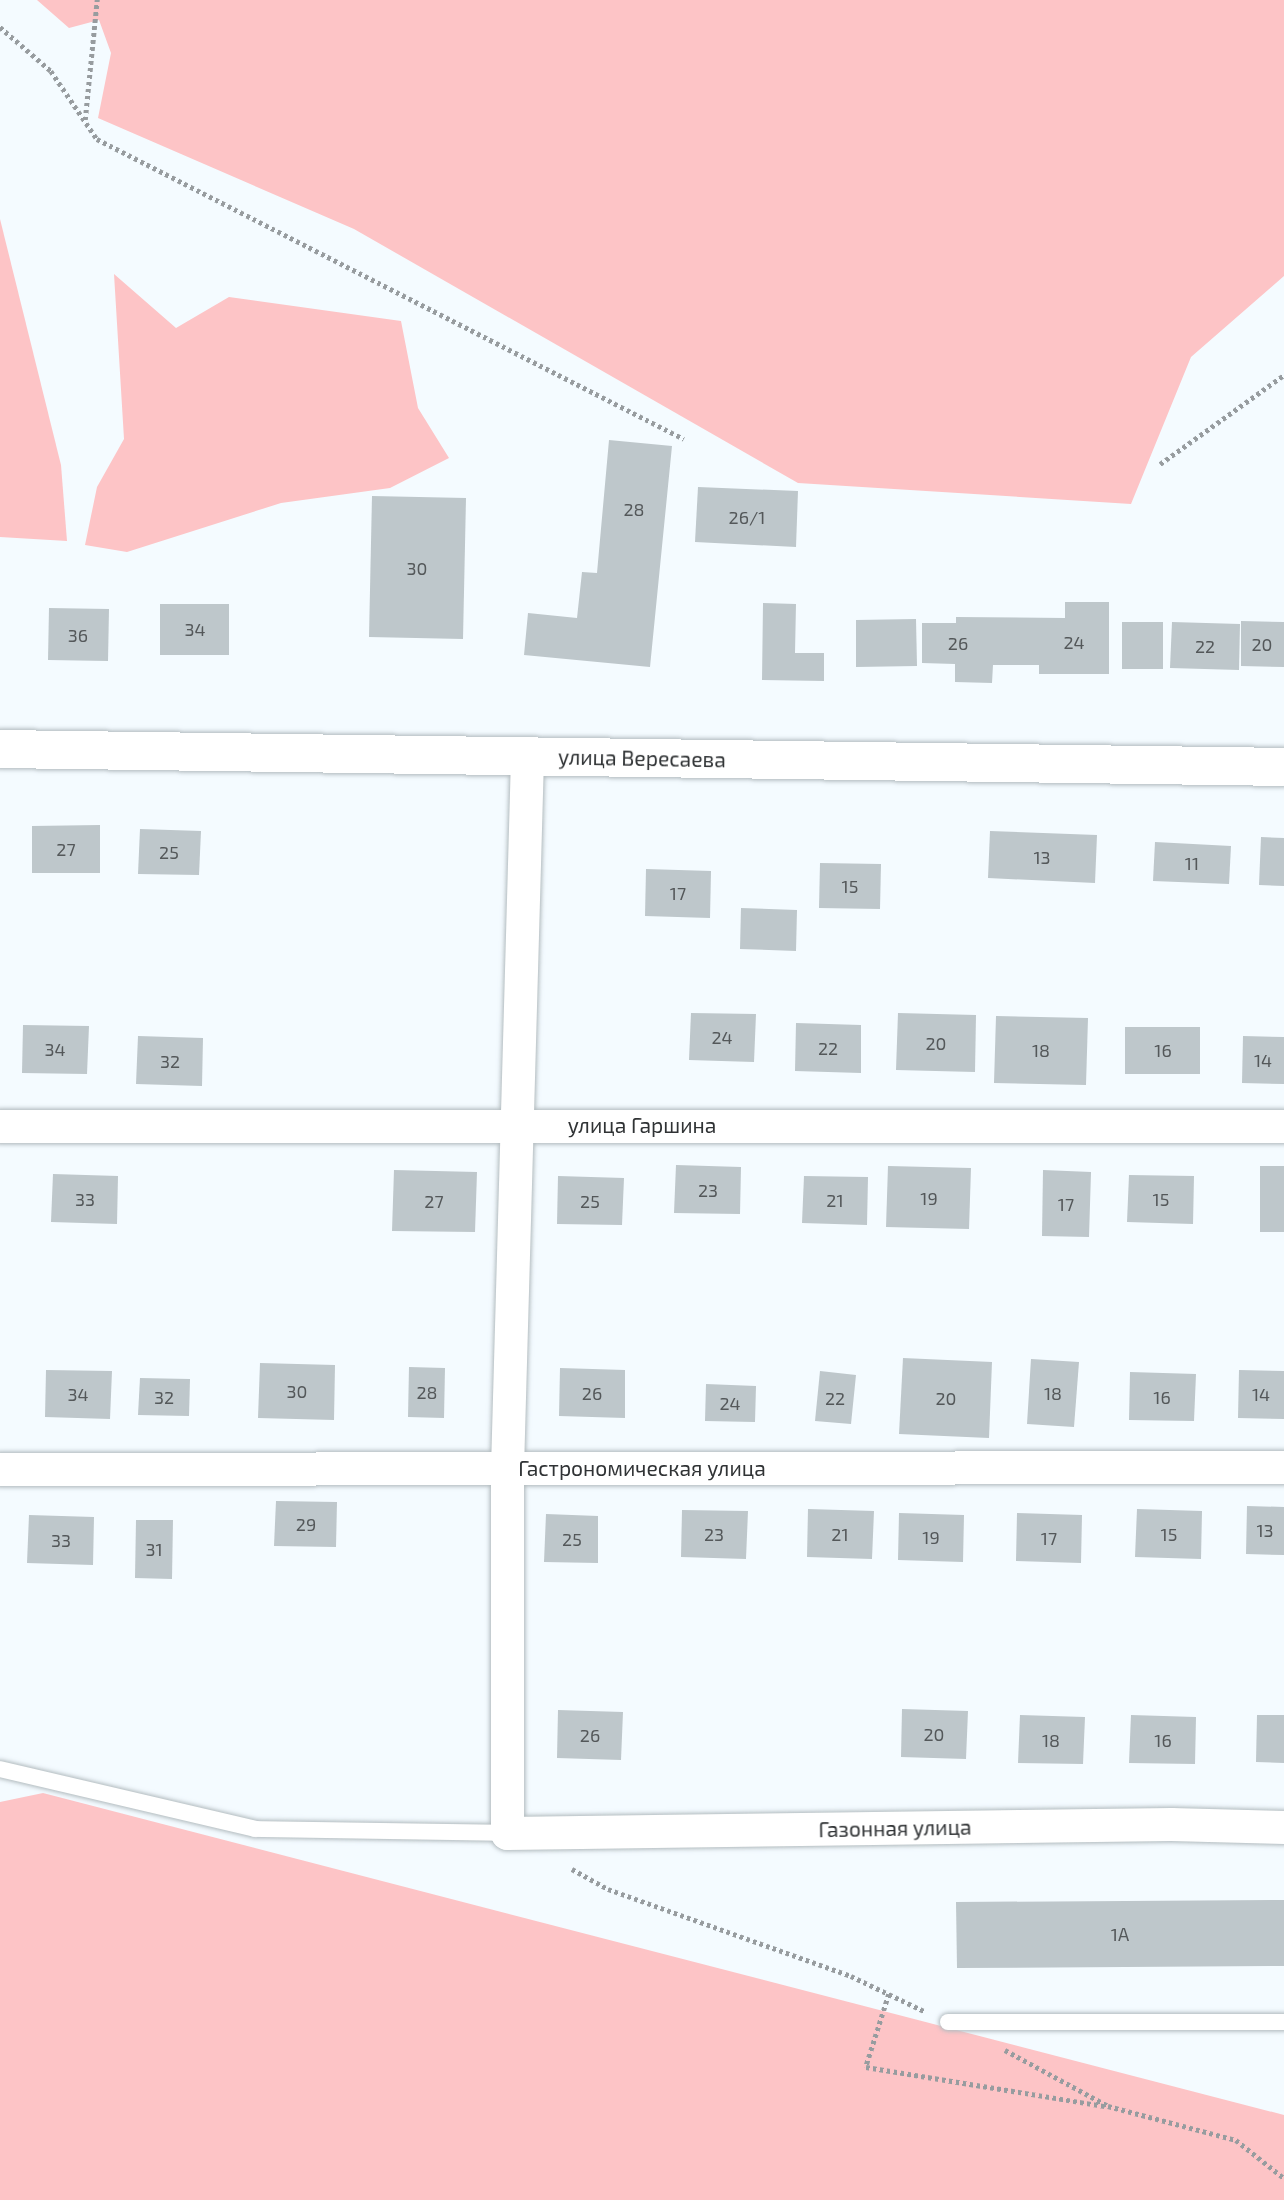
<!DOCTYPE html>
<meta charset="utf-8">
<style>
body{margin:0}
#map{position:relative;width:1284px;height:2200px;overflow:hidden;background:#f4fbff;font-family:"Exo 2",sans-serif}
div>[style]{position:absolute}
.green>*{inset:0;background:#fdc4c6}
.building>*{inset:0;background:#bec7cb}
.path>*{height:4.5px;margin-top:-2.25px;transform-origin:0;background:repeating-linear-gradient(90deg,#979c9f 0 3.5px,transparent 0 7px)}
.roads{filter:drop-shadow(0 0 2px #b3bcc0) drop-shadow(0 0 2px #b3bcc0)}
.service>*{height:16px;margin:-8px;padding:0 8px;transform-origin:8px;border-radius:8px;background:#fff}
.minor>*{height:33px;margin:-16.5px;padding:0 16.5px;transform-origin:16.5px;border-radius:16.5px;background:#fff}
.tertiary>*{height:38px;margin:-19px;padding:0 19px;transform-origin:19px;border-radius:19px;background:#fff}
span{translate:-50% -50%;white-space:nowrap;text-align:center;line-height:1.15;-webkit-text-stroke:7px #fff;paint-order:stroke}
.number-label{font-size:18px;color:#54585a}
.number-label span{-webkit-text-stroke-width:0}
.street-label{font-size:21px;color:#303335}
</style>
<div id="map">
<div class="green">
<div style="clip-path:polygon(37px 0,1284px 0,1284px 276px,1191px 357px,1131px 504px,798px 483px,354px 229px,98px 118px,111px 53px,99px 20px,69px 28px)"></div>
<div style="clip-path:polygon(0 219px,61px 465px,67px 541px,0 537px)"></div>
<div style="clip-path:polygon(114px 274px,176px 328px,229px 297px,401px 321px,418px 408px,449px 458px,390px 488px,281px 503px,127px 552px,85px 545px,97px 487px,124px 439px)"></div>
<div style="clip-path:polygon(43px 1793px,1284px 2115px,1284px 2200px,0 2200px,0 1802px)"></div>
</div>
<div class="building">
<div style="clip-path:polygon(609px 440px,672px 446px,650px 667px,524px 655px,528px 613px,577px 618px,582px 572px,597px 573px)"></div>
<div style="clip-path:polygon(698px 487px,798px 491px,796px 547px,695px 542px)"></div>
<div style="clip-path:polygon(372px 496px,466px 498px,463px 639px,369px 637px)"></div>
<div style="clip-path:polygon(1065px 602px,1109px 602px,1109px 674px,1039px 674px,1039px 665px,993px 665px,992px 683px,955px 682px,955px 664px,922px 663px,922px 623px,956px 623px,956px 617px,1065px 618px)"></div>
<div style="clip-path:polygon(763px 603px,796px 604px,795px 653px,824px 653px,824px 681px,762px 680px)"></div>
<div style="clip-path:polygon(160px 604px,229px 604px,229px 655px,160px 655px)"></div>
<div style="clip-path:polygon(49px 608px,109px 609px,108px 661px,48px 660px)"></div>
<div style="clip-path:polygon(916px 619px,917px 666px,856px 667px,856px 620px)"></div>
<div style="clip-path:polygon(1241px 621px,1284px 622px,1284px 667px,1241px 666px)"></div>
<div style="clip-path:polygon(1122px 622px,1163px 622px,1163px 669px,1122px 669px)"></div>
<div style="clip-path:polygon(1172px 622px,1240px 624px,1239px 670px,1170px 668px)"></div>
<div style="clip-path:polygon(100px 825px,100px 873px,32px 873px,32px 826px)"></div>
<div style="clip-path:polygon(140px 829px,201px 831px,199px 875px,138px 874px)"></div>
<div style="clip-path:polygon(990px 831px,1097px 835px,1095px 883px,988px 878px)"></div>
<div style="clip-path:polygon(1261px 837px,1284px 838px,1284px 886px,1259px 885px)"></div>
<div style="clip-path:polygon(1155px 842px,1231px 846px,1229px 884px,1153px 881px)"></div>
<div style="clip-path:polygon(820px 863px,881px 864px,880px 909px,819px 908px)"></div>
<div style="clip-path:polygon(646px 869px,711px 871px,710px 918px,645px 916px)"></div>
<div style="clip-path:polygon(741px 908px,797px 910px,796px 951px,740px 949px)"></div>
<div style="clip-path:polygon(691px 1013px,756px 1014px,754px 1062px,689px 1060px)"></div>
<div style="clip-path:polygon(898px 1013px,976px 1015px,975px 1072px,896px 1070px)"></div>
<div style="clip-path:polygon(996px 1016px,1088px 1018px,1086px 1085px,994px 1083px)"></div>
<div style="clip-path:polygon(796px 1023px,861px 1025px,861px 1073px,795px 1071px)"></div>
<div style="clip-path:polygon(23px 1025px,89px 1026px,87px 1074px,22px 1073px)"></div>
<div style="clip-path:polygon(1125px 1027px,1200px 1027px,1200px 1074px,1125px 1074px)"></div>
<div style="clip-path:polygon(138px 1036px,203px 1038px,202px 1086px,136px 1084px)"></div>
<div style="clip-path:polygon(1243px 1036px,1284px 1037px,1284px 1084px,1242px 1083px)"></div>
<div style="clip-path:polygon(676px 1165px,741px 1167px,740px 1214px,674px 1213px)"></div>
<div style="clip-path:polygon(888px 1166px,971px 1168px,969px 1229px,886px 1227px)"></div>
<div style="clip-path:polygon(1260px 1166px,1284px 1166px,1284px 1232px,1260px 1232px)"></div>
<div style="clip-path:polygon(394px 1170px,477px 1172px,475px 1232px,392px 1231px)"></div>
<div style="clip-path:polygon(1043px 1170px,1091px 1172px,1089px 1237px,1042px 1236px)"></div>
<div style="clip-path:polygon(53px 1174px,118px 1176px,117px 1224px,51px 1222px)"></div>
<div style="clip-path:polygon(1129px 1175px,1194px 1176px,1193px 1224px,1127px 1222px)"></div>
<div style="clip-path:polygon(558px 1176px,624px 1178px,622px 1225px,557px 1224px)"></div>
<div style="clip-path:polygon(804px 1176px,868px 1177px,867px 1225px,802px 1223px)"></div>
<div style="clip-path:polygon(903px 1358px,992px 1362px,989px 1438px,899px 1434px)"></div>
<div style="clip-path:polygon(1031px 1359px,1079px 1362px,1074px 1427px,1027px 1424px)"></div>
<div style="clip-path:polygon(260px 1363px,335px 1365px,334px 1420px,258px 1418px)"></div>
<div style="clip-path:polygon(409px 1367px,445px 1368px,444px 1418px,408px 1417px)"></div>
<div style="clip-path:polygon(560px 1368px,625px 1370px,625px 1418px,559px 1416px)"></div>
<div style="clip-path:polygon(46px 1370px,112px 1371px,110px 1419px,45px 1417px)"></div>
<div style="clip-path:polygon(1239px 1370px,1284px 1371px,1284px 1419px,1238px 1418px)"></div>
<div style="clip-path:polygon(820px 1371px,856px 1375px,851px 1424px,815px 1421px)"></div>
<div style="clip-path:polygon(1130px 1372px,1196px 1374px,1194px 1421px,1129px 1420px)"></div>
<div style="clip-path:polygon(140px 1378px,190px 1379px,189px 1416px,138px 1415px)"></div>
<div style="clip-path:polygon(706px 1384px,756px 1386px,755px 1422px,705px 1421px)"></div>
<div style="clip-path:polygon(276px 1501px,337px 1502px,336px 1547px,274px 1546px)"></div>
<div style="clip-path:polygon(1247px 1506px,1284px 1507px,1284px 1555px,1246px 1554px)"></div>
<div style="clip-path:polygon(808px 1509px,874px 1511px,872px 1559px,807px 1557px)"></div>
<div style="clip-path:polygon(1137px 1509px,1202px 1511px,1201px 1559px,1135px 1557px)"></div>
<div style="clip-path:polygon(682px 1510px,748px 1511px,746px 1559px,681px 1557px)"></div>
<div style="clip-path:polygon(899px 1513px,964px 1515px,963px 1562px,898px 1560px)"></div>
<div style="clip-path:polygon(1017px 1513px,1082px 1515px,1081px 1563px,1016px 1561px)"></div>
<div style="clip-path:polygon(546px 1514px,598px 1516px,598px 1563px,544px 1562px)"></div>
<div style="clip-path:polygon(29px 1515px,94px 1517px,93px 1565px,27px 1563px)"></div>
<div style="clip-path:polygon(136px 1520px,173px 1520px,172px 1579px,135px 1578px)"></div>
<div style="clip-path:polygon(902px 1709px,968px 1711px,966px 1759px,901px 1757px)"></div>
<div style="clip-path:polygon(558px 1710px,623px 1712px,621px 1760px,557px 1758px)"></div>
<div style="clip-path:polygon(1020px 1715px,1085px 1717px,1083px 1764px,1018px 1763px)"></div>
<div style="clip-path:polygon(1131px 1715px,1196px 1717px,1195px 1764px,1129px 1763px)"></div>
<div style="clip-path:polygon(1257px 1715px,1284px 1715px,1284px 1763px,1256px 1762px)"></div>
<div style="clip-path:polygon(1284px 1900px,1284px 1966px,957px 1968px,956px 1902px)"></div>
</div>
<div class="path">
<div style="left:0;top:27px;width:67px;rotate:40.8deg"></div>
<div style="left:51px;top:71px;width:82px;rotate:55.9deg"></div>
<div style="left:97px;top:139px;width:659px;rotate:27.07deg"></div>
<div style="left:85px;top:120px;width:121px;rotate:-84.3deg"></div>
<div style="left:1160px;top:464px;width:153px;rotate:-35.7deg"></div>
<div style="left:572px;top:1869px;width:41px;rotate:29.1deg"></div>
<div style="left:608px;top:1889px;width:258px;rotate:19.7deg"></div>
<div style="left:851px;top:1976px;width:81px;rotate:25.6deg"></div>
<div style="left:889px;top:1994px;width:77px;rotate:107.5deg"></div>
<div style="left:866px;top:2067px;width:242px;rotate:9.3deg"></div>
<div style="left:1005px;top:2050px;width:117px;rotate:28.5deg"></div>
<div style="left:1108px;top:2106px;width:132px;rotate:14.9deg"></div>
<div style="left:1236px;top:2140px;width:61px;rotate:38.4deg"></div>
</div>
<div class="roads">
<div class="service">
<div style="left:0;top:1769px;width:262px;rotate:13.2deg"></div>
<div style="left:255px;top:1829px;width:252px;rotate:0.9deg"></div>
<div style="left:948px;top:2022px;width:336px"></div>
</div>
<div class="minor">
<div style="left:527px;top:757px;width:711px;rotate:91.61deg"></div>
<div style="left:507px;top:1468px;width:365px;rotate:90deg"></div>
<div style="left:507px;top:1833px;width:664px;rotate:-0.78deg"></div>
<div style="left:1171px;top:1824px;width:113px;rotate:1.5deg"></div>
<div style="left:0;top:1126px;width:1284px"></div>
<div style="left:0;top:1469px;width:1284px;rotate:-0.09deg"></div>
</div>
<div class="tertiary">
<div style="left:0;top:749px;width:1284px;rotate:0.8deg"></div>
</div>
</div>
<div class="number-label">
<span style="left:634px;top:509px">28</span>
<span style="left:747px;top:517px">26/1</span>
<span style="left:417px;top:568px">30</span>
<span style="left:195px;top:629px">34</span>
<span style="left:78px;top:635px">36</span>
<span style="left:1074px;top:642px">24</span>
<span style="left:958px;top:643px">26</span>
<span style="left:1262px;top:644px">20</span>
<span style="left:1205px;top:646px">22</span>
<span style="left:66px;top:849px">27</span>
<span style="left:169px;top:852px">25</span>
<span style="left:1042px;top:857px">13</span>
<span style="left:1192px;top:863px">11</span>
<span style="left:850px;top:886px">15</span>
<span style="left:678px;top:893px">17</span>
<span style="left:722px;top:1037px">24</span>
<span style="left:936px;top:1043px">20</span>
<span style="left:828px;top:1048px">22</span>
<span style="left:55px;top:1049px">34</span>
<span style="left:1041px;top:1050px">18</span>
<span style="left:1163px;top:1050px">16</span>
<span style="left:1263px;top:1060px">14</span>
<span style="left:170px;top:1061px">32</span>
<span style="left:708px;top:1190px">23</span>
<span style="left:929px;top:1198px">19</span>
<span style="left:85px;top:1199px">33</span>
<span style="left:1161px;top:1199px">15</span>
<span style="left:835px;top:1200px">21</span>
<span style="left:434px;top:1201px">27</span>
<span style="left:590px;top:1201px">25</span>
<span style="left:1066px;top:1204px">17</span>
<span style="left:297px;top:1391px">30</span>
<span style="left:427px;top:1392px">28</span>
<span style="left:592px;top:1393px">26</span>
<span style="left:1053px;top:1393px">18</span>
<span style="left:78px;top:1394px">34</span>
<span style="left:1261px;top:1394px">14</span>
<span style="left:164px;top:1397px">32</span>
<span style="left:1162px;top:1397px">16</span>
<span style="left:835px;top:1398px">22</span>
<span style="left:946px;top:1398px">20</span>
<span style="left:730px;top:1403px">24</span>
<span style="left:306px;top:1524px">29</span>
<span style="left:1265px;top:1530px">13</span>
<span style="left:714px;top:1534px">23</span>
<span style="left:840px;top:1534px">21</span>
<span style="left:1169px;top:1534px">15</span>
<span style="left:931px;top:1537px">19</span>
<span style="left:1049px;top:1538px">17</span>
<span style="left:572px;top:1539px">25</span>
<span style="left:61px;top:1540px">33</span>
<span style="left:154px;top:1549px">31</span>
<span style="left:934px;top:1734px">20</span>
<span style="left:590px;top:1735px">26</span>
<span style="left:1051px;top:1740px">18</span>
<span style="left:1163px;top:1740px">16</span>
<span style="left:1120px;top:1934px">1А</span>
</div>
<div class="street-label">
<span style="left:642px;top:758px;rotate:1deg">улица Вересаева</span>
<span style="left:642px;top:1125px">улица Гаршина</span>
<span style="left:642px;top:1468px">Гастрономическая улица</span>
<span style="left:895px;top:1828px;rotate:-1deg">Газонная улица</span>
</div>
</div>
